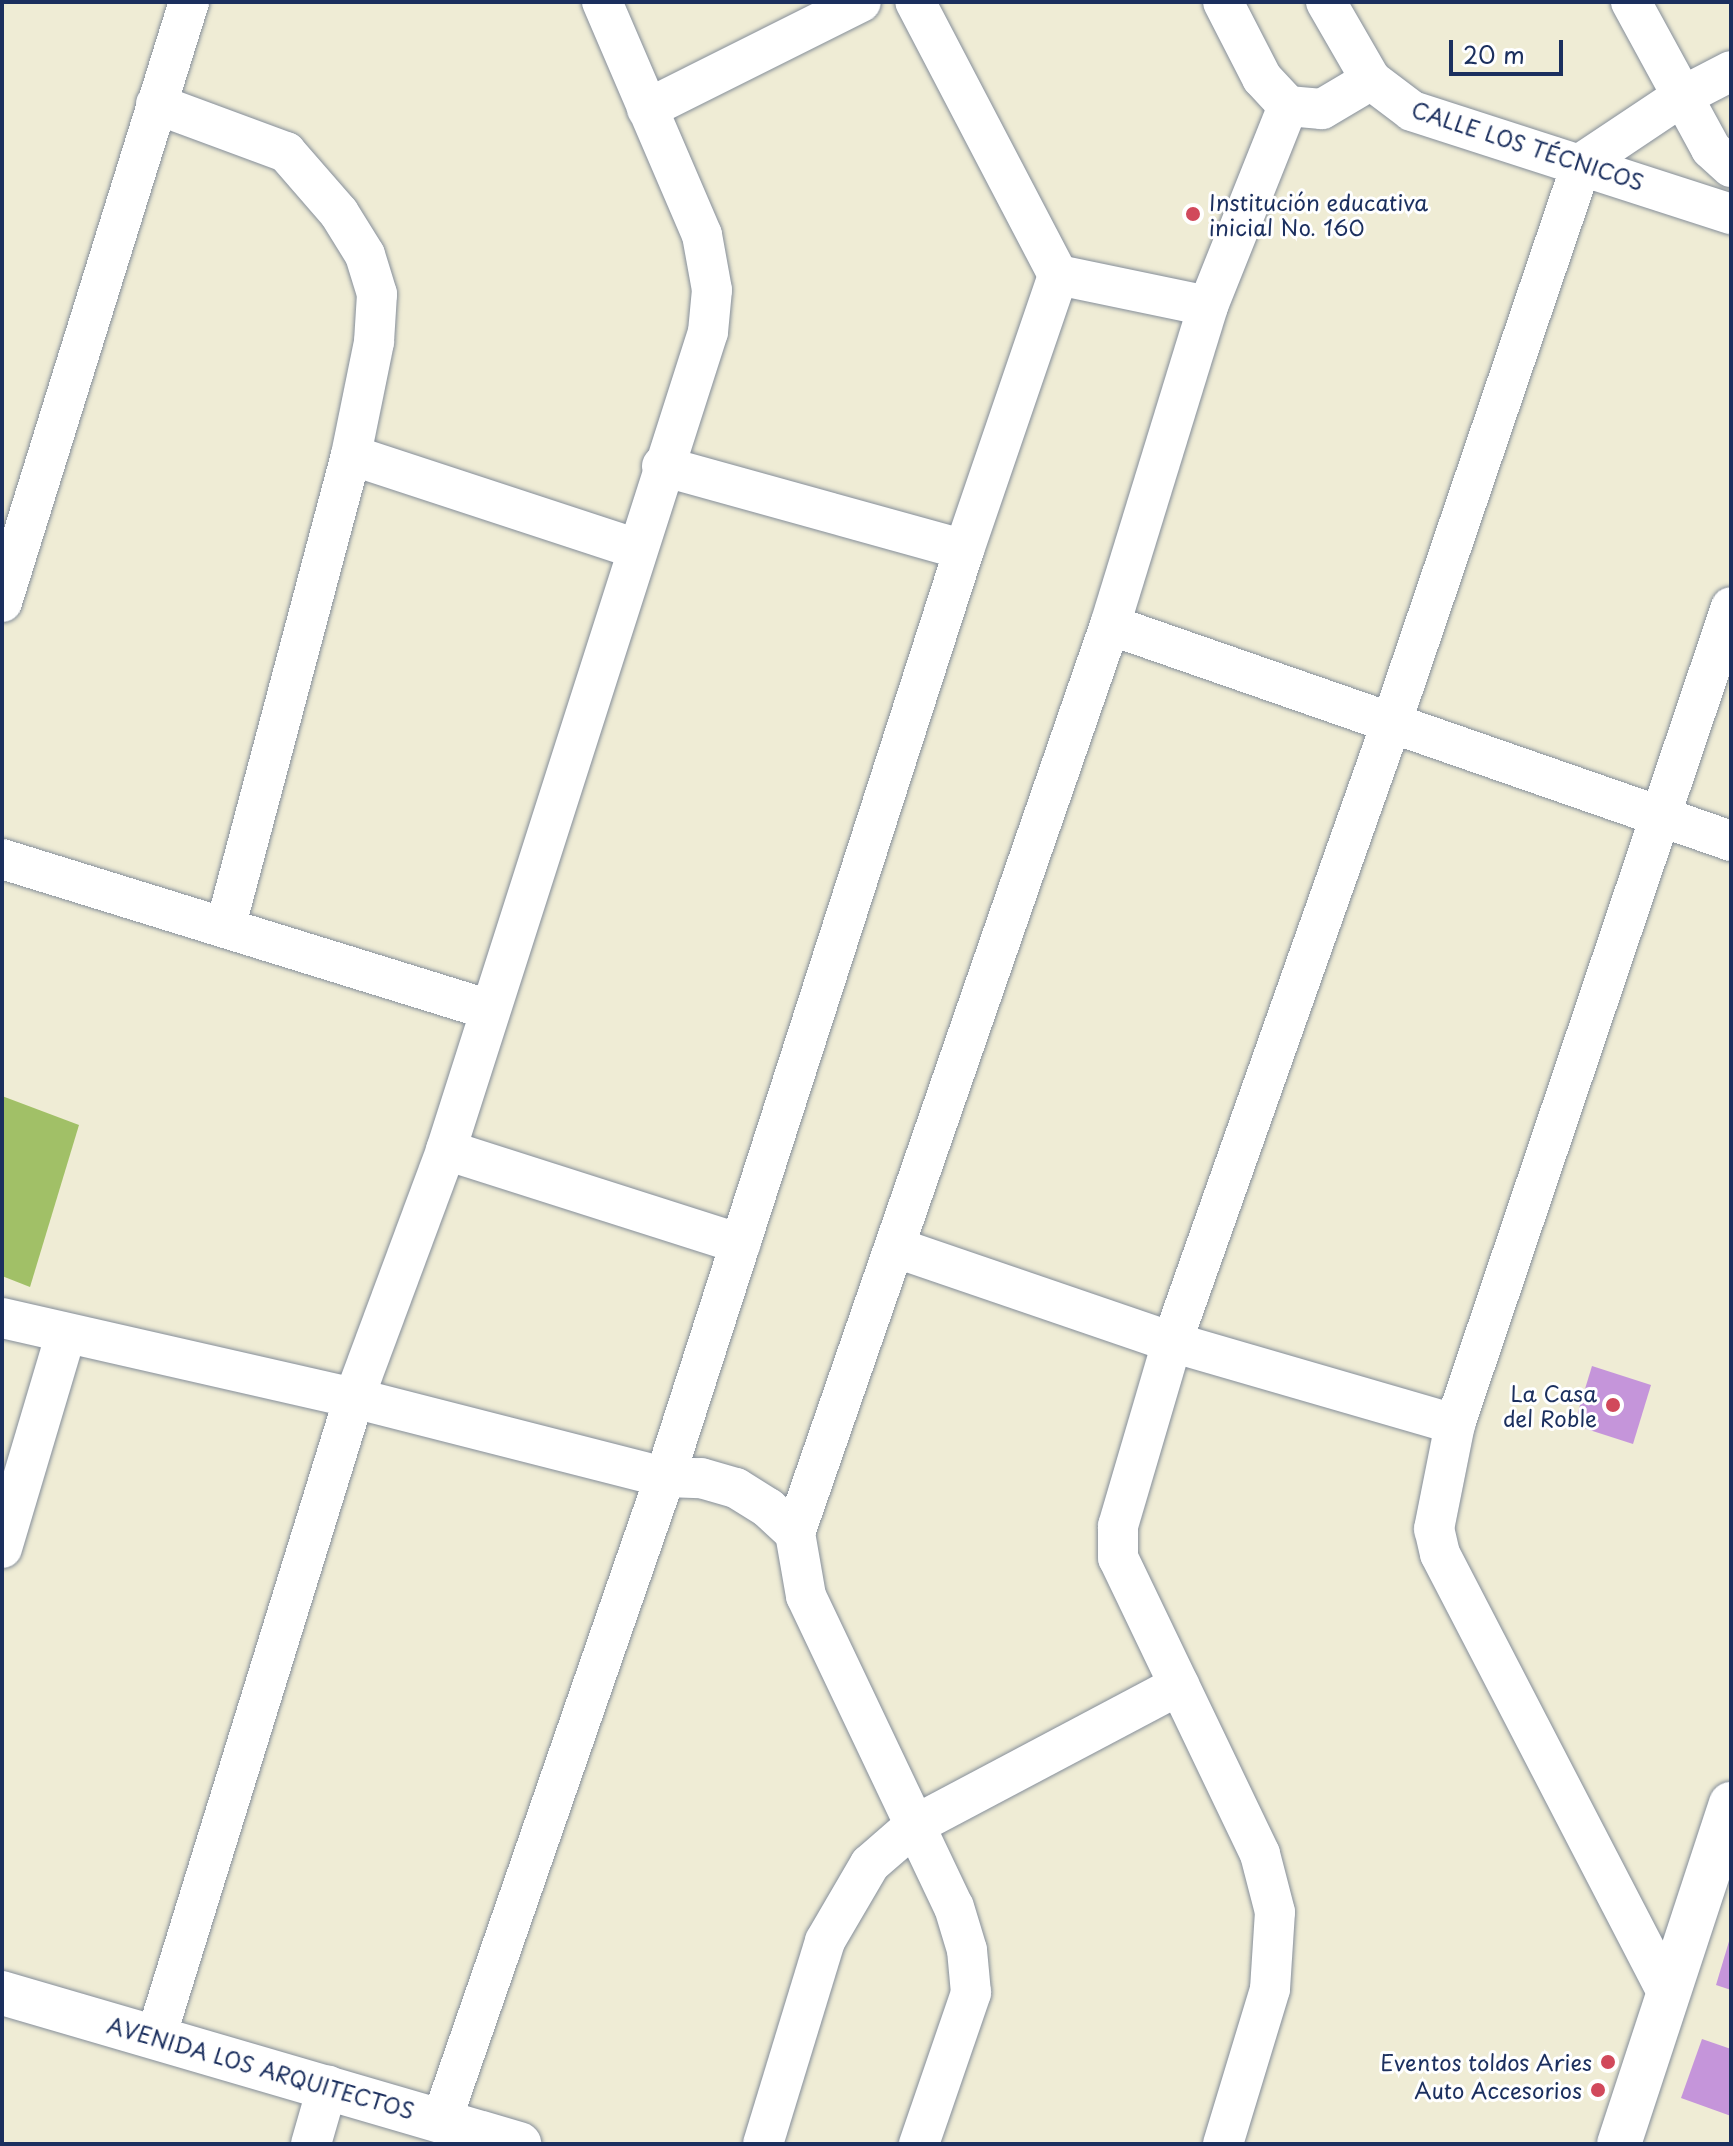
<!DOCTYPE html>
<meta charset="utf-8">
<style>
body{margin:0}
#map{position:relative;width:1733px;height:2146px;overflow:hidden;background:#efecd5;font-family:"Playpen Sans",sans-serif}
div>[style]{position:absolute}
.green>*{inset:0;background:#a1c067}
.building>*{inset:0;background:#c595da}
.roads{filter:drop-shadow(0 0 2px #858e9a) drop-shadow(0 0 2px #858e9a)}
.street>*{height:40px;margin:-20px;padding:0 20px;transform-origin:20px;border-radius:20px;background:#fff}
.secondary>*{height:44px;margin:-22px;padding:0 22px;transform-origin:22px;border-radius:22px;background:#fff}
.primary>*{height:44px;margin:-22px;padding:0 22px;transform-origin:22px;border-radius:22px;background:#fff}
.dots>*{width:22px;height:22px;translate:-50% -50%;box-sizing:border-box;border:4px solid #fff;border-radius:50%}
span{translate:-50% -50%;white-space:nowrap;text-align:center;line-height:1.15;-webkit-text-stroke:6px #fff;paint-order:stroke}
.street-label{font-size:22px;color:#1b2f5e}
.poi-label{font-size:22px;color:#1b2f5e}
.left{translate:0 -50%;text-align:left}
.right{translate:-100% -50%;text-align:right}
.frame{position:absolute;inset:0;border:4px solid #1b2f5e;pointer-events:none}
.scale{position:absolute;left:1449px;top:40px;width:114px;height:36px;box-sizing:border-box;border:4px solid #1b2f5e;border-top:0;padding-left:10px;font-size:24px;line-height:28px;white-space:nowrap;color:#1b2f5e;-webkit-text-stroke:6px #fff;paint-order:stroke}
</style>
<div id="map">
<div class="green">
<div style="clip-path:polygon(2px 1096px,79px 1125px,30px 1287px,2px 1276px)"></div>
</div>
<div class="building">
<div style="clip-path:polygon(1592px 1366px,1651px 1385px,1633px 1444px,1574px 1425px)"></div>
<div style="clip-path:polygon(1730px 1938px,1731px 1938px,1731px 1990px,1716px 1985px)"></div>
<div style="clip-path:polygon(1702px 2039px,1731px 2049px,1731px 2116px,1681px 2098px)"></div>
</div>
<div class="roads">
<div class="street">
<div style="left:1326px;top:2px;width:90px;rotate:60deg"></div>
<div style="left:1371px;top:80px;width:51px;rotate:37.1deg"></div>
<div style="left:1412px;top:111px;width:335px;rotate:17.9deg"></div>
<div style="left:1631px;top:2px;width:167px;rotate:61.4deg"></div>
<div style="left:1711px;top:149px;width:27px;rotate:42deg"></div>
<div style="left:156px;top:104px;width:139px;rotate:20.3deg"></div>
<div style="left:286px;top:152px;width:81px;rotate:49deg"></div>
<div style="left:339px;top:213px;width:49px;rotate:58.2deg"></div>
<div style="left:365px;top:255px;width:41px;rotate:72.9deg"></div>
<div style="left:377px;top:294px;width:48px;rotate:93.6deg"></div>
<div style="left:374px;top:342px;width:115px;rotate:101.5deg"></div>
<div style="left:351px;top:455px;width:489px;rotate:104.9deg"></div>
<div style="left:1288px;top:106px;width:34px;rotate:5deg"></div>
<div style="left:1322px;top:109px;width:57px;rotate:-30.6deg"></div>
<div style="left:647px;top:109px;width:239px;rotate:-26.6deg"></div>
<div style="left:1058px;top:275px;width:153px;rotate:11.7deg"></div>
<div style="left:351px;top:455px;width:298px;rotate:18.2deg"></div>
<div style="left:662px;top:466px;width:313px;rotate:15.5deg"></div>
<div style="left:2px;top:602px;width:628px;rotate:-72.69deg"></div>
<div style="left:1110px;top:625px;width:657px;rotate:19.18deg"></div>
<div style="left:2px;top:859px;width:511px;rotate:17.19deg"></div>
<div style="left:446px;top:1150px;width:309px;rotate:17.7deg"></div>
<div style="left:897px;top:1248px;width:291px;rotate:18.9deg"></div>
<div style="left:1172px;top:1342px;width:295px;rotate:16.2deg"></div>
<div style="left:2px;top:1318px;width:361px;rotate:12.8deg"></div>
<div style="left:354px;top:1398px;width:321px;rotate:14.3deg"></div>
<div style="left:665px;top:1477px;width:36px;rotate:2deg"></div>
<div style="left:701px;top:1478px;width:36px;rotate:16deg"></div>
<div style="left:736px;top:1488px;width:38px;rotate:32deg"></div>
<div style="left:768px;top:1508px;width:37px;rotate:43deg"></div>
<div style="left:795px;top:1533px;width:64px;rotate:80.1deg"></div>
<div style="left:806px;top:1596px;width:344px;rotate:64.6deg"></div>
<div style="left:954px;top:1907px;width:45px;rotate:73.2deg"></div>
<div style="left:967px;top:1950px;width:43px;rotate:84.7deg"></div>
<div style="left:971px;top:1993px;width:160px;rotate:109deg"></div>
<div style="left:795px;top:1533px;width:961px;rotate:-70.87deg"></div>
<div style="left:1110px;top:625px;width:334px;rotate:-72.9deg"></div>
<div style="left:1208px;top:306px;width:215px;rotate:-68.2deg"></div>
<div style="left:1288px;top:106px;width:38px;rotate:-133deg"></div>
<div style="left:1262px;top:78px;width:85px;rotate:-117.2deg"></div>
<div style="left:2px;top:1548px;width:224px;rotate:-73.4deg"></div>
<div style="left:1667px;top:1992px;width:493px;rotate:-117.4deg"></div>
<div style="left:1440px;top:1554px;width:26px;rotate:-103deg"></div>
<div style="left:1434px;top:1529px;width:107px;rotate:-78.7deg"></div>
<div style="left:1455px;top:1424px;width:862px;rotate:-71.33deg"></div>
<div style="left:156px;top:2037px;width:669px;rotate:-72.78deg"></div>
<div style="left:354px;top:1398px;width:265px;rotate:-69.6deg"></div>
<div style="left:446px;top:1150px;width:859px;rotate:-72.24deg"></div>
<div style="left:708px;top:332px;width:42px;rotate:-84.6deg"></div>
<div style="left:712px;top:290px;width:56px;rotate:-100.3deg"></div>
<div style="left:702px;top:235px;width:254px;rotate:-113.2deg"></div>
<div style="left:442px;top:2119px;width:680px;rotate:-70.85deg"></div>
<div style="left:665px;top:1477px;width:974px;rotate:-72.12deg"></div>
<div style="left:964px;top:550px;width:291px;rotate:-71.1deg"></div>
<div style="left:1058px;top:275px;width:308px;rotate:-117.6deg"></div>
<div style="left:311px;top:2144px;width:61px;rotate:-73.9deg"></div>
<div style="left:763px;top:2144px;width:212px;rotate:-73deg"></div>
<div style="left:825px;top:1941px;width:89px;rotate:-59.7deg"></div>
<div style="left:870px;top:1864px;width:60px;rotate:-40.9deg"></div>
<div style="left:915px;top:1825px;width:299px;rotate:-27.9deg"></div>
<div style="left:1223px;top:2144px;width:162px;rotate:-73.1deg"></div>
<div style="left:1270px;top:1989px;width:77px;rotate:-86.3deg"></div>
<div style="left:1275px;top:1912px;width:60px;rotate:-104.5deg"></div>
<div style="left:1260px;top:1854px;width:328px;rotate:-115.6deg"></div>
<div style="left:1118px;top:1558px;width:32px;rotate:-90deg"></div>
<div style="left:1118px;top:1526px;width:192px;rotate:-73.6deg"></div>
<div style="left:1172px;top:1342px;width:652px;rotate:-70.48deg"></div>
<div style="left:1390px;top:727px;width:596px;rotate:-71.2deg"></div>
<div style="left:1582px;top:163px;width:119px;rotate:-33.7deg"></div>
<div style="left:1681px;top:97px;width:56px;rotate:-27.5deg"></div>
</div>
<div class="secondary">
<div style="left:2px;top:1993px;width:539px;rotate:16.28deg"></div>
</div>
<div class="primary">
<div style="left:1619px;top:2144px;width:358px;rotate:-71.8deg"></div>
</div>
</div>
<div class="dots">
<div style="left:1193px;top:214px;background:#d1495b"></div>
<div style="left:1613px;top:1405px;background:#d1495b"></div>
<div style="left:1608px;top:2062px;background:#d1495b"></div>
<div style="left:1598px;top:2090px;background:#d1495b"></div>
</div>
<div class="street-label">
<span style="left:1528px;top:145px;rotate:18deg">CALLE LOS TÉCNICOS</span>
<span style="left:261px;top:2067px;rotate:16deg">AVENIDA LOS ARQUITECTOS</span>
</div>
<div class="poi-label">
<span class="left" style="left:1209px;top:214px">Institución educativa<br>inicial No. 160</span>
<span class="right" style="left:1597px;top:1405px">La Casa<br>del Roble</span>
<span class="right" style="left:1592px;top:2062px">Eventos toldos Aries</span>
<span class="right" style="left:1582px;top:2090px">Auto Accesorios</span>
</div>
<div class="frame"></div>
<div class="scale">20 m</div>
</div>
